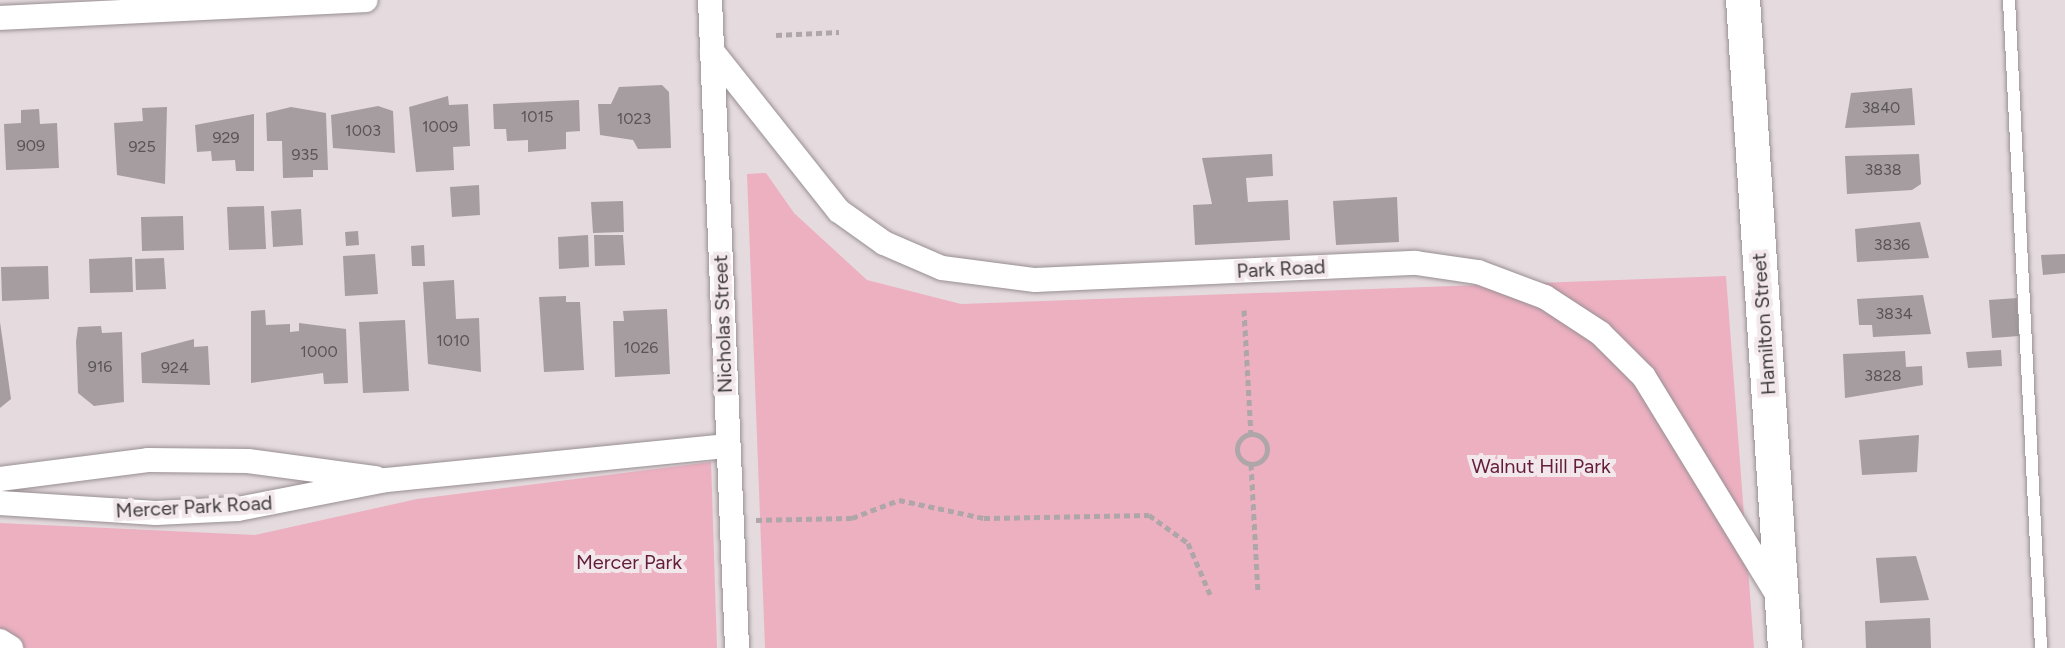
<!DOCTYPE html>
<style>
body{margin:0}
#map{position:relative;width:2065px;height:648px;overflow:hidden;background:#e5dbde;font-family:Figtree,sans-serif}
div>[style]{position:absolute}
.green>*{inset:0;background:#ecb0c1}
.building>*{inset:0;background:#a69da0}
.path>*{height:5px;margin-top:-2.5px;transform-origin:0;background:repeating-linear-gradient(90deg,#aea6a9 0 6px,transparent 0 10px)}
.path>.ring{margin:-2.5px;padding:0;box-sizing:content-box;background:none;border:5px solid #aea6a9;border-radius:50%}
.roads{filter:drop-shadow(0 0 2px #988f92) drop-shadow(0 0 2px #988f92)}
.service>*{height:12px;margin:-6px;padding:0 6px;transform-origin:6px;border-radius:6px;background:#fff}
.minor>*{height:24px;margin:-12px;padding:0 12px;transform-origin:12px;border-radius:12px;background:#fff}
.secondary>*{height:34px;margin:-17px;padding:0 17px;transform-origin:17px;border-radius:17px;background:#fff}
span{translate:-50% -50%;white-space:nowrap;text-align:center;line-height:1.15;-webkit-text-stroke:8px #f2e8eb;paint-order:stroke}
.number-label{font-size:16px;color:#595455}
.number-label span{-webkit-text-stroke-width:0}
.street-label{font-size:20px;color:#3f3b3c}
.park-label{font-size:20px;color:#631d39}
</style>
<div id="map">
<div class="green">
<div style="clip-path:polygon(766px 173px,794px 213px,867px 280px,961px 304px,1726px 276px,1754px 648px,765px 648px,747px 174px)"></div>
<div style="clip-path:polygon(711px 462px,717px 648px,0 648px,0 523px,255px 535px,417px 499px)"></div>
</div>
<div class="building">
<div style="clip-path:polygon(662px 85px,669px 92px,671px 148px,638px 149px,633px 140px,600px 135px,598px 104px,611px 104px,619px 87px)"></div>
<div style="clip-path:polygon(1912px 88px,1915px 125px,1845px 128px,1851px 93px)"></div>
<div style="clip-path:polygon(448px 96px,449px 105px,468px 104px,470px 146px,453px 147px,454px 170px,416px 172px,409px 107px)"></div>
<div style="clip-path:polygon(579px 100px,580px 131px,566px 132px,566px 149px,528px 152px,528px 140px,507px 141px,506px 129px,494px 129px,493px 104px)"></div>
<div style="clip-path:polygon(378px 106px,393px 111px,395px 153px,333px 148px,331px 115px)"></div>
<div style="clip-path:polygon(167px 107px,165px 184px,117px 175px,114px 123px,143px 121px,142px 108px)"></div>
<div style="clip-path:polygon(291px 107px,326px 113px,328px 170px,313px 170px,313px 177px,283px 178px,282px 141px,267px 141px,266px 113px)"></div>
<div style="clip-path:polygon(39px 109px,40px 124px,57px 123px,59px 168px,6px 170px,4px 124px,21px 123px,21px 110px)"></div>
<div style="clip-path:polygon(254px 114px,254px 171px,236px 171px,235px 160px,212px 161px,211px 151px,197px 152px,195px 125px)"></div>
<div style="clip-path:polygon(1272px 154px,1273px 176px,1246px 178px,1248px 202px,1288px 200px,1290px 240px,1195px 245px,1193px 205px,1212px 204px,1202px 158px)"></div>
<div style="clip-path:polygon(1919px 154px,1921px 184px,1912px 190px,1847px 194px,1845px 156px)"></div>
<div style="clip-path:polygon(479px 185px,480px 215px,452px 217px,450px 187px)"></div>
<div style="clip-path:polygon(1397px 197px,1399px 242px,1336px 245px,1333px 201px)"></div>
<div style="clip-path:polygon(623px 201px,624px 232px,593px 233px,591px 202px)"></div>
<div style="clip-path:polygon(264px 206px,266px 249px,229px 250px,227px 207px)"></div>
<div style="clip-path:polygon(301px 209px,303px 245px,273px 247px,271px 211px)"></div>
<div style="clip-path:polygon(183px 216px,184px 250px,142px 251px,141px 217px)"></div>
<div style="clip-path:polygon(1920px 222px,1929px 258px,1857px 262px,1855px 229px)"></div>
<div style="clip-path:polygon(358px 231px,359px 245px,346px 246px,345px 232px)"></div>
<div style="clip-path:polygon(588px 235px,589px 267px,559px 269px,558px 237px)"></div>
<div style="clip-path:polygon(594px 235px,623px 235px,625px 265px,595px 266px)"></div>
<div style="clip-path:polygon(424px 245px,425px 266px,412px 266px,411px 246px)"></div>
<div style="clip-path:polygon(375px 254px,378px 294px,345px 296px,343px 256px)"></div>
<div style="clip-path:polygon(2065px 254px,2065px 273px,2043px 275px,2041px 255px)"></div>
<div style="clip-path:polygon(132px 257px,133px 292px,90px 293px,89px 259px)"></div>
<div style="clip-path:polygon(164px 258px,166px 289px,136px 290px,135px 259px)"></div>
<div style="clip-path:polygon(48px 266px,49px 299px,2px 301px,1px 267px)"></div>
<div style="clip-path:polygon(454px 280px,456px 319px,479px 318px,481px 372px,428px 364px,423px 282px)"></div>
<div style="clip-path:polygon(1923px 295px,1931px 334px,1873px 337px,1872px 325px,1859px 325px,1857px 299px)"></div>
<div style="clip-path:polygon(566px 296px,566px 302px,580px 302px,584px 370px,544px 372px,539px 297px)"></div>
<div style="clip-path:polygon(2017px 298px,2019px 336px,1992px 338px,1989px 300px)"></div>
<div style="clip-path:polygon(667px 309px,670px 374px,615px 377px,613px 321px,624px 321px,623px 311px)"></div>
<div style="clip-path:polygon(265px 310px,266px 325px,290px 324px,290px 332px,299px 331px,299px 323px,346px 329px,348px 383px,324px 384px,323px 373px,251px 383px,251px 311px)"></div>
<div style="clip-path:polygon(405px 320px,409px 391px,363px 393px,359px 322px)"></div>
<div style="clip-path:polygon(0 322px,11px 399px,0 408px)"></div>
<div style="clip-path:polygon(101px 326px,102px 333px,122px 332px,124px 402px,94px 406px,78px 393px,76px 341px,78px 327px)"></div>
<div style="clip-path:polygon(194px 339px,194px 347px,208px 346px,210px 385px,142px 383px,141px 353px)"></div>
<div style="clip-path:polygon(2001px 350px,2002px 366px,1968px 368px,1966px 352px)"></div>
<div style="clip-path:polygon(1905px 351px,1906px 367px,1922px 366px,1923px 385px,1845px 398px,1843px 354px)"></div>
<div style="clip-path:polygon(1919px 435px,1917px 472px,1862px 475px,1859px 440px)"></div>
<div style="clip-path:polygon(1916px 556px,1929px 600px,1880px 603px,1876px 558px)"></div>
<div style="clip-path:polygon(1930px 618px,1931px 648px,1866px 648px,1865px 621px)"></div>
</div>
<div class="path">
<div style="left:776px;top:35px;width:63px;rotate:-2.7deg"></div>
<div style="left:1244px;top:310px;width:125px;rotate:86.8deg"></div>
<div class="ring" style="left:1237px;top:434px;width:25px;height:25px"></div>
<div style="left:1251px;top:464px;width:128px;rotate:86.9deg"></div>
<div style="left:756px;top:520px;width:96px;rotate:-1.2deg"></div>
<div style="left:852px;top:518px;width:50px;rotate:-21deg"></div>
<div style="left:899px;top:500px;width:87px;rotate:12deg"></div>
<div style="left:984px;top:518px;width:165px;rotate:-1deg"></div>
<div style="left:1149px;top:515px;width:48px;rotate:35.7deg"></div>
<div style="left:1188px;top:543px;width:56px;rotate:66.7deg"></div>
</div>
<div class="roads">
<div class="service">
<div style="left:2009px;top:0;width:649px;rotate:87.17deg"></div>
</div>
<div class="minor">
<div style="left:710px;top:0;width:649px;rotate:87.61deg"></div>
<div style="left:0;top:18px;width:366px;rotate:-2.8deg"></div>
<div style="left:712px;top:51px;width:204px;rotate:51.6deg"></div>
<div style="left:839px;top:211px;width:55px;rotate:35.4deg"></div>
<div style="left:884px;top:243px;width:63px;rotate:23.3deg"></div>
<div style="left:942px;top:268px;width:94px;rotate:7.4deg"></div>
<div style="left:1035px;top:280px;width:381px;rotate:-2.6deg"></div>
<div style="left:1416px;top:263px;width:63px;rotate:8.3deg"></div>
<div style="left:1478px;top:272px;width:72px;rotate:20.5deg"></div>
<div style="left:1545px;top:297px;width:66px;rotate:33.2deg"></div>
<div style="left:1600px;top:333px;width:62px;rotate:45deg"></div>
<div style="left:1644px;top:377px;width:260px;rotate:58.5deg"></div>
<div style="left:0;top:479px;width:149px;rotate:-7.3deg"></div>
<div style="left:148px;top:460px;width:100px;rotate:0.6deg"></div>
<div style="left:248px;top:461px;width:129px;rotate:7.6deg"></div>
<div style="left:0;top:503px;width:156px;rotate:3.7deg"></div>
<div style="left:156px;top:513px;width:82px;rotate:-2.8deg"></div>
<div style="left:238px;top:509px;width:151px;rotate:-11.1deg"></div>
<div style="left:386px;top:480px;width:344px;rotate:-5.7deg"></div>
<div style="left:0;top:641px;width:13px;rotate:32deg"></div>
</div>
<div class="secondary">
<div style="left:1743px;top:0;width:649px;rotate:86.29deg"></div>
</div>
</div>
<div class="number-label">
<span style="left:1881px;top:108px">3840</span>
<span style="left:537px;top:117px">1015</span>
<span style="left:634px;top:119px">1023</span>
<span style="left:440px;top:127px">1009</span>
<span style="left:363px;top:131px">1003</span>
<span style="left:226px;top:138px">929</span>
<span style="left:31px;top:146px">909</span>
<span style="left:142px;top:147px">925</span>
<span style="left:305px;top:155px">935</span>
<span style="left:1883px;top:170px">3838</span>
<span style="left:1892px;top:245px">3836</span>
<span style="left:1894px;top:314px">3834</span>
<span style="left:453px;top:341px">1010</span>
<span style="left:641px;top:348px">1026</span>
<span style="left:319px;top:352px">1000</span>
<span style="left:100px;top:367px">916</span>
<span style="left:175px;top:368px">924</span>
<span style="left:1883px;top:376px">3828</span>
</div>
<div class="street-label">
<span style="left:1281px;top:269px;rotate:-3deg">Park Road</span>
<span style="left:723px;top:324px;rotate:-92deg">Nicholas Street</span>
<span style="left:1764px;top:324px;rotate:-94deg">Hamilton Street</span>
<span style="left:194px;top:507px;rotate:-3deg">Mercer Park Road</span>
</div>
<div class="park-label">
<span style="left:1541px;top:466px">Walnut Hill Park</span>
<span style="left:629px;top:562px">Mercer Park</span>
</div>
</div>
